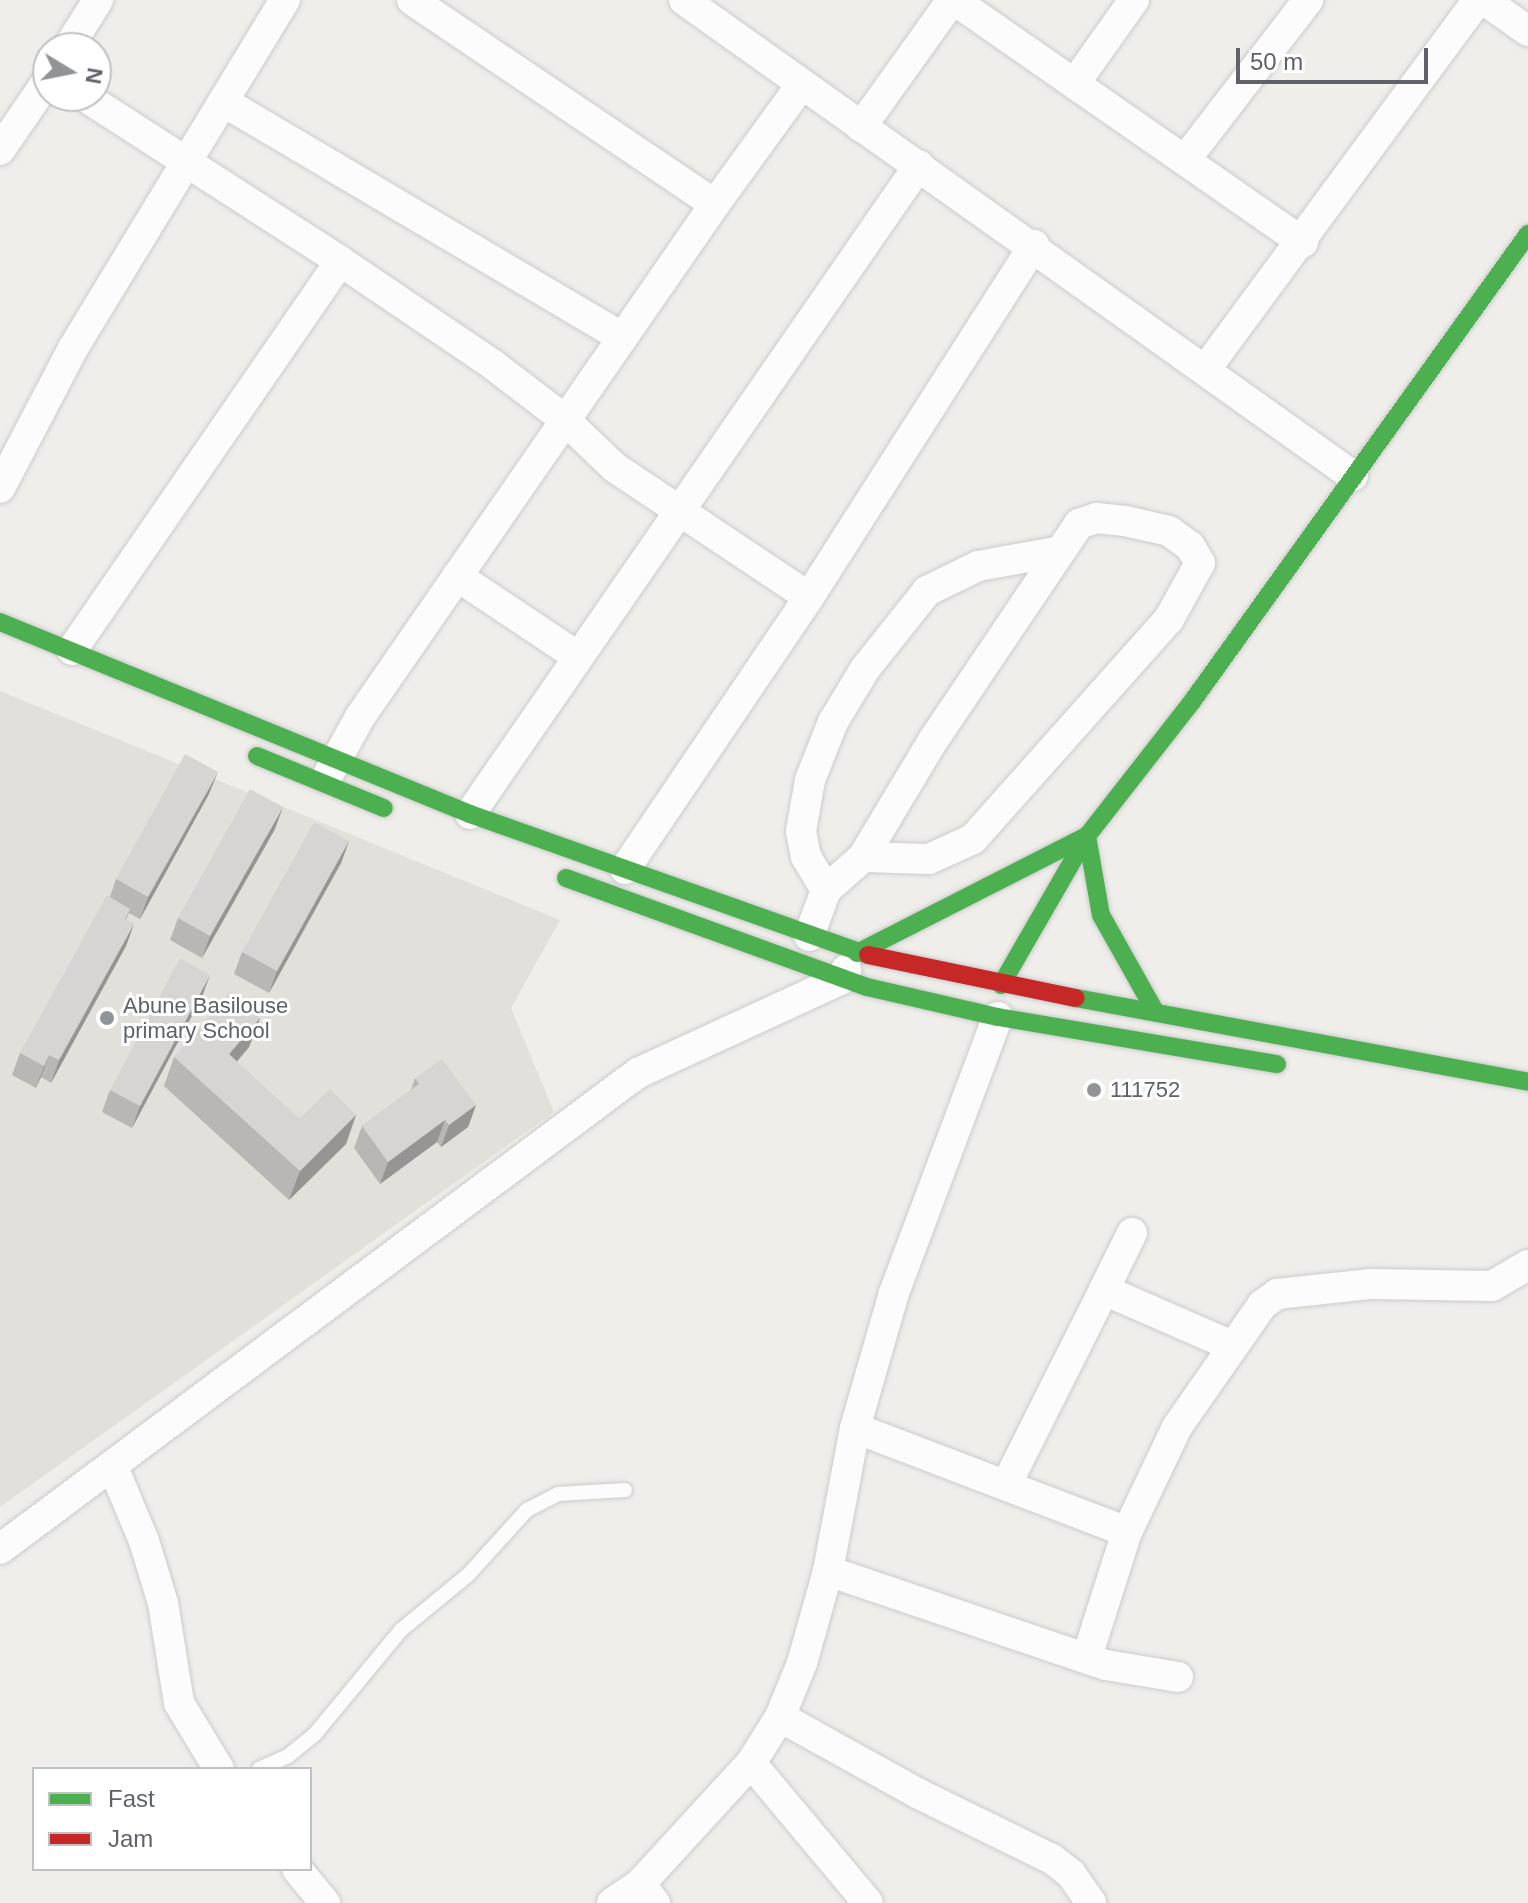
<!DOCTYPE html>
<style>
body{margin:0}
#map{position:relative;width:1528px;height:1903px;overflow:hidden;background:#efeeea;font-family:Helvetica,sans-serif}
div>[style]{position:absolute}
.education>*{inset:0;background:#e2e0da}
.roads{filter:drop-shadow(0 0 2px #cbcccc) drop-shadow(0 0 2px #cbcccc)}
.lane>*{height:14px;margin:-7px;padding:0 7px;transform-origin:7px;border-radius:7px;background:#fdfcfc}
.street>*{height:30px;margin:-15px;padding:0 15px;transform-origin:15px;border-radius:15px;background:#fdfcfc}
.fast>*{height:18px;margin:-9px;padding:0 9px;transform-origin:9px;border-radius:9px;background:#4caf50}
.jam>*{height:18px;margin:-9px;padding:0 9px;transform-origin:9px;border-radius:9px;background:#c62828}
.wall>*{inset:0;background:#b8b7b5}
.shaded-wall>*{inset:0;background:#969594}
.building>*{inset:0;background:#d6d5d3}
.dots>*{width:22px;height:22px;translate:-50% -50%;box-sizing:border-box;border:4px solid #fff;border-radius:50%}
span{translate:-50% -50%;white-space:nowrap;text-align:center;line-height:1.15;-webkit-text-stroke:6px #fff;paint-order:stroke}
.poi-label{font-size:22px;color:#5f6368}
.left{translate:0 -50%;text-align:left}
.legend{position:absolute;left:32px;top:1767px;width:280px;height:104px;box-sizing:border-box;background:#fff;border:2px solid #bfc1c3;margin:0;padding:10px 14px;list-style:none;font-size:24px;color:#5f6368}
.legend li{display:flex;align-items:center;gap:16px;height:40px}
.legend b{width:40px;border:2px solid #bfc1c3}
.north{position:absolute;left:32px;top:32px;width:80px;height:80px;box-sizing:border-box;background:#fff;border:2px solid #bfc1c3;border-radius:50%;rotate:100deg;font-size:22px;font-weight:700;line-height:32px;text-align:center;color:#5f6368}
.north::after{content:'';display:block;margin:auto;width:28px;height:36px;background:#919496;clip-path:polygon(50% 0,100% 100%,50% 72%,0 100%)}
.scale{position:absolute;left:1236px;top:48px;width:192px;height:36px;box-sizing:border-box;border:4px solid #5f6368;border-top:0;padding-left:10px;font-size:24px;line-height:28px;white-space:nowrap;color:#5f6368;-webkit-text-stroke:6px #fff;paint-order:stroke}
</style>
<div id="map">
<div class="education">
<div style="clip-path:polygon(0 691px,560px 920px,511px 1008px,554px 1112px,0 1507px)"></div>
</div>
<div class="roads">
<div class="lane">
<div style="left:259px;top:1769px;width:32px;rotate:-24deg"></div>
<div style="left:288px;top:1756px;width:35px;rotate:-39deg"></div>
<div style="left:315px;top:1734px;width:135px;rotate:-50.4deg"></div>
<div style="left:401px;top:1630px;width:87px;rotate:-39.4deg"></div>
<div style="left:468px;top:1575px;width:88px;rotate:-47.8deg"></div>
<div style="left:527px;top:1510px;width:35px;rotate:-27deg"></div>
<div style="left:558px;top:1494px;width:67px;rotate:-3.4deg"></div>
</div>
<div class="street">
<div style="left:412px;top:0;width:365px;rotate:34deg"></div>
<div style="left:715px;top:204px;width:148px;rotate:-54.1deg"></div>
<div style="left:684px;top:0;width:821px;rotate:35.43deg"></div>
<div style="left:954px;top:0;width:425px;rotate:34.8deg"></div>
<div style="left:1484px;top:0;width:54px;rotate:35.2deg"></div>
<div style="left:68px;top:48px;width:57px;rotate:-58deg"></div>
<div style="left:1075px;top:83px;width:102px;rotate:-54.6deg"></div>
<div style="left:84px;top:96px;width:305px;rotate:32.8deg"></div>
<div style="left:224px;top:102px;width:462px;rotate:30.6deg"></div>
<div style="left:861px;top:127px;width:156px;rotate:-54.4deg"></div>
<div style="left:0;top:150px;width:85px;rotate:-55.6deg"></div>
<div style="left:1185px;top:160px;width:202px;rotate:-52.4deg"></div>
<div style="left:1205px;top:370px;width:460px;rotate:-53.6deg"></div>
<div style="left:0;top:488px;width:156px;rotate:-62.4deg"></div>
<div style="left:72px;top:350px;width:410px;rotate:-58.7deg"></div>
<div style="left:457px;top:576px;width:144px;rotate:33.7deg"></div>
<div style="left:72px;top:650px;width:472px;rotate:-55.4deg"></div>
<div style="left:340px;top:261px;width:184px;rotate:34.1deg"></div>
<div style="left:492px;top:364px;width:91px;rotate:37.4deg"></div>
<div style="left:564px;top:419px;width:69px;rotate:43.8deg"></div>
<div style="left:614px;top:467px;width:234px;rotate:33.7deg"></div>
<div style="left:809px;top:597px;width:418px;rotate:-57.4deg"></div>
<div style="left:328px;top:775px;width:66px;rotate:-61.1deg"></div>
<div style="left:360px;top:717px;width:624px;rotate:-55.32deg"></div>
<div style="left:470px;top:814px;width:789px;rotate:-55.32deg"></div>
<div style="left:625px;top:869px;width:328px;rotate:-55.9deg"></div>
<div style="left:826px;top:890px;width:39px;rotate:-121deg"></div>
<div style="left:806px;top:857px;width:26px;rotate:-101deg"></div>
<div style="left:801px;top:831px;width:52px;rotate:-80deg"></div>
<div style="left:810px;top:780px;width:62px;rotate:-68.4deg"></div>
<div style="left:833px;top:722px;width:62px;rotate:-58.9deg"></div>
<div style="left:865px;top:669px;width:100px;rotate:-51.5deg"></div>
<div style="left:927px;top:591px;width:57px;rotate:-26.1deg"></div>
<div style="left:978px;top:566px;width:79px;rotate:-10.2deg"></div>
<div style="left:809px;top:936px;width:49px;rotate:-69.7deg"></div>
<div style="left:826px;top:890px;width:50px;rotate:-41.7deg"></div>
<div style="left:863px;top:857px;width:134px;rotate:-59deg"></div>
<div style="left:932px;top:742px;width:263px;rotate:-56deg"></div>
<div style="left:1079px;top:524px;width:18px;rotate:-19deg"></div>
<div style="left:1096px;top:518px;width:29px;rotate:6deg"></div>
<div style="left:1125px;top:521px;width:45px;rotate:12.8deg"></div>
<div style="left:1169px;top:531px;width:26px;rotate:36deg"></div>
<div style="left:1190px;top:546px;width:20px;rotate:60deg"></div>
<div style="left:1200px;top:563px;width:64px;rotate:119deg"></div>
<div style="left:1169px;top:619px;width:295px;rotate:131.7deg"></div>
<div style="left:973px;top:839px;width:48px;rotate:155.6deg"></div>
<div style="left:929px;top:859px;width:66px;rotate:-178.3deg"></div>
<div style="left:1132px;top:1233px;width:64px;rotate:116.2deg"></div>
<div style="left:1104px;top:1290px;width:140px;rotate:23.6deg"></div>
<div style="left:855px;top:1428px;width:291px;rotate:20.9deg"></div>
<div style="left:113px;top:1467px;width:80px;rotate:67.3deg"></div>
<div style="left:144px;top:1541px;width:65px;rotate:73deg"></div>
<div style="left:163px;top:1603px;width:101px;rotate:80.9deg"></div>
<div style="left:179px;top:1703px;width:77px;rotate:58.8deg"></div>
<div style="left:1006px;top:1485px;width:218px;rotate:-63.3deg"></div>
<div style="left:0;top:1549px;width:796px;rotate:-36.73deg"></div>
<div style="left:638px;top:1073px;width:222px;rotate:-24.7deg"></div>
<div style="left:840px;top:980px;width:12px;rotate:-59deg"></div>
<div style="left:828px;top:1571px;width:293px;rotate:18.7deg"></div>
<div style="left:1106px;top:1665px;width:73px;rotate:9.5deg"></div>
<div style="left:1087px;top:1657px;width:131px;rotate:-72.3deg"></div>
<div style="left:1127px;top:1532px;width:116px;rotate:-64.5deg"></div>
<div style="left:1177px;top:1427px;width:149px;rotate:-55.1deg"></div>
<div style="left:1262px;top:1305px;width:19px;rotate:-36deg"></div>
<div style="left:1277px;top:1294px;width:95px;rotate:-6.1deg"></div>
<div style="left:1371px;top:1284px;width:121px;rotate:0.9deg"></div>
<div style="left:1492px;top:1286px;width:42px;rotate:-30.3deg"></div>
<div style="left:780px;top:1717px;width:157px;rotate:29deg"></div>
<div style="left:917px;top:1793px;width:150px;rotate:26.1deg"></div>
<div style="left:1052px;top:1859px;width:24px;rotate:38deg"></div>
<div style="left:1071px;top:1874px;width:35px;rotate:55deg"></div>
<div style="left:751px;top:1763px;width:182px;rotate:50.1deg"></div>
<div style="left:297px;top:1869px;width:44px;rotate:50.5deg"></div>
<div style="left:612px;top:1903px;width:34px;rotate:-34deg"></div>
<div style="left:655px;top:1903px;width:24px;rotate:-128deg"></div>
<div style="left:640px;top:1884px;width:164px;rotate:-47.5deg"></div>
<div style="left:751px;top:1763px;width:54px;rotate:-57.8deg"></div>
<div style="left:780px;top:1717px;width:58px;rotate:-67.8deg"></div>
<div style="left:802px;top:1663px;width:96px;rotate:-74.2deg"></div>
<div style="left:828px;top:1571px;width:146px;rotate:-79.3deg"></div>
<div style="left:855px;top:1428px;width:141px;rotate:-73.9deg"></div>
<div style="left:894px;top:1293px;width:295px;rotate:-69.4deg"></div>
</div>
<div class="fast">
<div style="left:0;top:622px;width:508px;rotate:22.22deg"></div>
<div style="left:470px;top:814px;width:422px;rotate:19.5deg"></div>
<div style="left:257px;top:756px;width:137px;rotate:22.3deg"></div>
<div style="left:566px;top:878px;width:320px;rotate:19.9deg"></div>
<div style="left:867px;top:987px;width:134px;rotate:12.9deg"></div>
<div style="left:998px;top:1017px;width:283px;rotate:9.6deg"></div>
<div style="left:857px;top:953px;width:258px;rotate:-27deg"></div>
<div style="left:1087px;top:836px;width:80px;rotate:80deg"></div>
<div style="left:1101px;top:915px;width:112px;rotate:60.7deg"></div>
<div style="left:1001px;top:985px;width:172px;rotate:-60deg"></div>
<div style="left:1087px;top:836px;width:169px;rotate:-52deg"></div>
<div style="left:1191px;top:703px;width:578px;rotate:-54.3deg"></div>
<div style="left:1076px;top:998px;width:460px;rotate:10.5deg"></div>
</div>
<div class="jam">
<div style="left:868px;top:955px;width:212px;rotate:11.7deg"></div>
</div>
</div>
<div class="wall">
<div style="clip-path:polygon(209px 794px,140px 919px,129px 913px,126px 920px,134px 924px,126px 946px,51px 1083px,41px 1077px,36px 1088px,12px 1075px,20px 1053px,110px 897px,116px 879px)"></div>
<div style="clip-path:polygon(275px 829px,202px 958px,170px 940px,178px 918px)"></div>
<div style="clip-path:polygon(349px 841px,341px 863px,269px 993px,234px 974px,242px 952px)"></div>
<div style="clip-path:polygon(202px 997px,132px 1128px,102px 1112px,110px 1090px)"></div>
<div style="clip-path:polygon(260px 1018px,249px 1047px,237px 1062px,299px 1119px,356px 1115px,346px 1144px,289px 1200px,164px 1086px,174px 1057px)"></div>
<div style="clip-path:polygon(415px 1078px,476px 1105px,468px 1127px,441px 1147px,437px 1142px,380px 1184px,354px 1148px,362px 1126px,411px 1090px)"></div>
</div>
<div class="shaded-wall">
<div style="clip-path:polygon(218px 772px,209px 794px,140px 919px,148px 897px)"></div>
<div style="clip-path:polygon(283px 807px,275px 829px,202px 958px,210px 936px)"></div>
<div style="clip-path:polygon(349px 841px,341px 863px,269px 993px,277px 971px)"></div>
<div style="clip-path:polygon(134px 924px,126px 946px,51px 1083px,59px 1060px)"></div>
<div style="clip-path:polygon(210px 975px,202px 997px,132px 1128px,140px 1106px)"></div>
<div style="clip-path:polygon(260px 1018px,249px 1047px,218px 1083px,229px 1054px)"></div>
<div style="clip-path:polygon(49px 1055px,41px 1077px,36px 1088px,44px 1066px)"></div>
<div style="clip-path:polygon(476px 1105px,468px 1127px,441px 1147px,449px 1125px)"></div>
<div style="clip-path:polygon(356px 1115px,346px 1144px,289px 1200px,300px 1171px)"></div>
<div style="clip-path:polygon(445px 1120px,437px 1142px,380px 1184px,388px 1162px)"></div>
</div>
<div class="building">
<div style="clip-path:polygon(185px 754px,218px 772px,148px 897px,116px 879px)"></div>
<div style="clip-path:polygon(250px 789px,283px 807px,210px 936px,178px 918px)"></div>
<div style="clip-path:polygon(314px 822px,349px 841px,277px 971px,242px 952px)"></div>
<div style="clip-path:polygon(107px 895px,130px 909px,125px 919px,134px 924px,59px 1060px,49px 1055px,44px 1066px,20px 1053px)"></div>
<div style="clip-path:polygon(180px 958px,210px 975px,140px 1106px,110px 1090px)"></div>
<div style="clip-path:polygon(230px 992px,260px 1018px,229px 1054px,299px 1119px,330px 1089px,356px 1115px,300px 1171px,174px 1057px)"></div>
<div style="clip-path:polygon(442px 1059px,476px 1105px,449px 1125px,445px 1120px,388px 1162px,362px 1126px,419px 1084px,415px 1078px)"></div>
</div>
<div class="dots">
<div style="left:107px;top:1018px;background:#919496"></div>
<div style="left:1094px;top:1090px;background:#919496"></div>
</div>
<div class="poi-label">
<span class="left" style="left:123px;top:1018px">Abune Basilouse<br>primary School</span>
<span class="left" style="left:1110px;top:1090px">111752</span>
</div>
<ul class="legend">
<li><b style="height:10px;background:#4caf50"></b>Fast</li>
<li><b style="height:10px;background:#c62828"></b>Jam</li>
</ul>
<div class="north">N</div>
<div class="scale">50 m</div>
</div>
